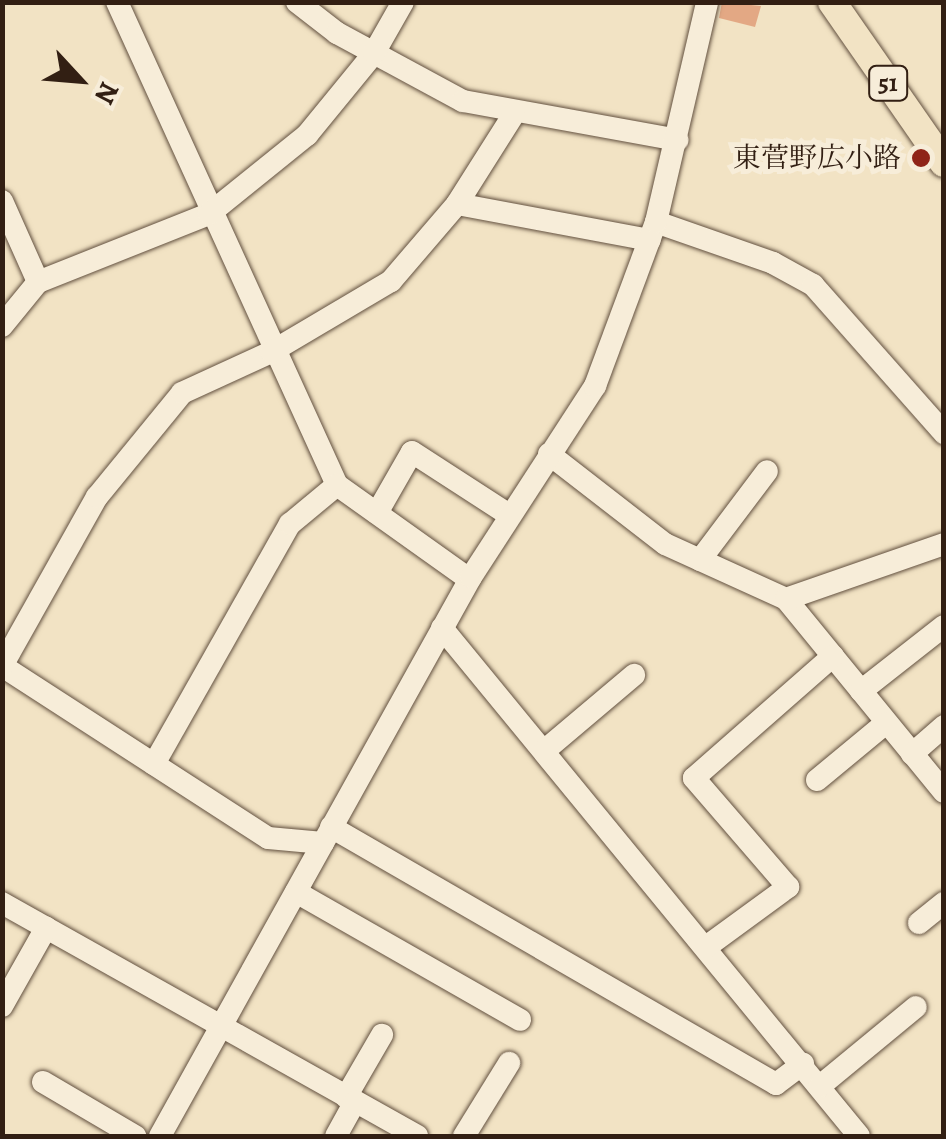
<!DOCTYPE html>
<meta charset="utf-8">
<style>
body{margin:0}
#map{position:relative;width:946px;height:1139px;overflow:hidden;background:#f2e3c4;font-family:Alegreya,"Noto Serif JP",serif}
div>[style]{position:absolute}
.building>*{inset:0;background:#e3a884}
.roads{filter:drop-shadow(0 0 2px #62503f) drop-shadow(0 0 2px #62503f)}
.minor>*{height:22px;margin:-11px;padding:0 11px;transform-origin:11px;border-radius:11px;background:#f7edd9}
.major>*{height:28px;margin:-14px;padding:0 14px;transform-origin:14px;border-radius:14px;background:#f2e3c4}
.dots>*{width:28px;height:28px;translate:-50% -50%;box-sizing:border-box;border:5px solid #f7edd9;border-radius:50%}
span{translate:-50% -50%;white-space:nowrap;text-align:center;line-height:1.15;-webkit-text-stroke:10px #f7edd9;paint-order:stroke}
.shield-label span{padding:2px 8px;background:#f7edd9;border:2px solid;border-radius:8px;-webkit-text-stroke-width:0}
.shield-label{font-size:25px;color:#321f13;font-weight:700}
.poi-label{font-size:28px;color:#321f13}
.right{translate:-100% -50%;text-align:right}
.frame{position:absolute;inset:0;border:5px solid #321f13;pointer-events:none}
.north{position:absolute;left:30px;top:30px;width:100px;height:100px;-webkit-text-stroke:8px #f7edd9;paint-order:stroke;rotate:116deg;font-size:28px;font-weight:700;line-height:40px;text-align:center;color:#321f13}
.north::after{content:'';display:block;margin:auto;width:35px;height:45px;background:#321f13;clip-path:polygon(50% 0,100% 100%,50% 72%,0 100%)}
</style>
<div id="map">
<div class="building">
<div style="clip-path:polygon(722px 2px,761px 6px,755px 27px,719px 18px)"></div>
</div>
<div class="roads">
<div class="minor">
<div style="left:117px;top:2px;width:531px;rotate:65.51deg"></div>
<div style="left:337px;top:485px;width:162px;rotate:35.5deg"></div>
<div style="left:297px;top:2px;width:51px;rotate:37.8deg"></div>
<div style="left:337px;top:33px;width:143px;rotate:28.4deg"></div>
<div style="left:463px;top:101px;width:218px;rotate:10.3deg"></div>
<div style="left:2px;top:201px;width:89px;rotate:66deg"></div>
<div style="left:457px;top:204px;width:196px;rotate:10.6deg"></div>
<div style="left:656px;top:222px;width:124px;rotate:19.3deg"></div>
<div style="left:773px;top:263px;width:46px;rotate:28.8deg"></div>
<div style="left:813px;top:285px;width:198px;rotate:48.5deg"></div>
<div style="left:2px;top:326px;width:57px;rotate:-50.7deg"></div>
<div style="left:38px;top:282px;width:184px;rotate:-21.7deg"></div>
<div style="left:209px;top:214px;width:126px;rotate:-38.9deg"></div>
<div style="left:307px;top:135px;width:106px;rotate:-50.7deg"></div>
<div style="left:374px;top:53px;width:59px;rotate:-60.4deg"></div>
<div style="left:549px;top:454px;width:147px;rotate:37.8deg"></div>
<div style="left:665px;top:544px;width:133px;rotate:24.4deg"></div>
<div style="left:786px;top:599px;width:249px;rotate:50.7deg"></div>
<div style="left:377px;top:513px;width:70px;rotate:-60.2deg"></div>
<div style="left:412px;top:452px;width:114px;rotate:32.9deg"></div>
<div style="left:700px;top:560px;width:111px;rotate:-53deg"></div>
<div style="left:786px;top:599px;width:167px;rotate:-19.2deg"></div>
<div style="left:442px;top:628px;width:657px;rotate:50.62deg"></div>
<div style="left:861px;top:691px;width:105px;rotate:-38.1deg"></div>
<div style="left:544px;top:751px;width:118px;rotate:-40.2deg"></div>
<div style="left:912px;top:754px;width:43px;rotate:-41.2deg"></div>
<div style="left:154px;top:764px;width:276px;rotate:-60.5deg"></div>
<div style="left:290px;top:524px;width:61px;rotate:-39.7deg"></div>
<div style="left:817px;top:780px;width:89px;rotate:-39.6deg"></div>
<div style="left:331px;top:827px;width:514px;rotate:30.01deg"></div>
<div style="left:776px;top:1084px;width:34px;rotate:-37deg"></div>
<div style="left:323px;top:843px;width:55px;rotate:-174.8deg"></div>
<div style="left:268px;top:838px;width:317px;rotate:-147.1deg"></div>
<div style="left:2px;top:666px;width:194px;rotate:-60.7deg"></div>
<div style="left:97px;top:497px;width:134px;rotate:-50.7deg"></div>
<div style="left:182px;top:393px;width:98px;rotate:-24.7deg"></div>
<div style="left:271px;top:352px;width:139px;rotate:-30.6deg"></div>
<div style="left:391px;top:281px;width:101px;rotate:-49.4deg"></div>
<div style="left:457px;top:204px;width:107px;rotate:-57.7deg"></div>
<div style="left:296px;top:892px;width:258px;rotate:29.7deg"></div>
<div style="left:2px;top:903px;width:476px;rotate:29.3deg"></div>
<div style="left:919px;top:923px;width:32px;rotate:-39deg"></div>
<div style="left:706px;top:947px;width:102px;rotate:-36.2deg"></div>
<div style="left:788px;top:887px;width:144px;rotate:-130.8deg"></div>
<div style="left:694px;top:778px;width:185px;rotate:-41.3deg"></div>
<div style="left:2px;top:1006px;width:90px;rotate:-60.6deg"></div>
<div style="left:43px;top:1082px;width:107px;rotate:30.4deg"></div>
<div style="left:820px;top:1086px;width:124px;rotate:-39.5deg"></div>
<div style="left:346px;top:1097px;width:72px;rotate:-59.9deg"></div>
<div style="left:160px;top:1136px;width:640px;rotate:-60.91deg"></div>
<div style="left:471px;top:577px;width:228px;rotate:-57deg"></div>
<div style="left:595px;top:386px;width:175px;rotate:-69.6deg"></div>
<div style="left:656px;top:222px;width:226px;rotate:-76.9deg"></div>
<div style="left:336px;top:1136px;width:39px;rotate:-61deg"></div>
<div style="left:464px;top:1136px;width:86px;rotate:-58.3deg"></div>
</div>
<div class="major">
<div style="left:832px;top:2px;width:196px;rotate:55.2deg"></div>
</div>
</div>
<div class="dots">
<div style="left:921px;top:158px;background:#8f2418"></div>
</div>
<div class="shield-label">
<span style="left:888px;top:83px">51</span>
</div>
<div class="poi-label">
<span class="right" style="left:901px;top:158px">東菅野広小路</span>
</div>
<div class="frame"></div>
<div class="north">N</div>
</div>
